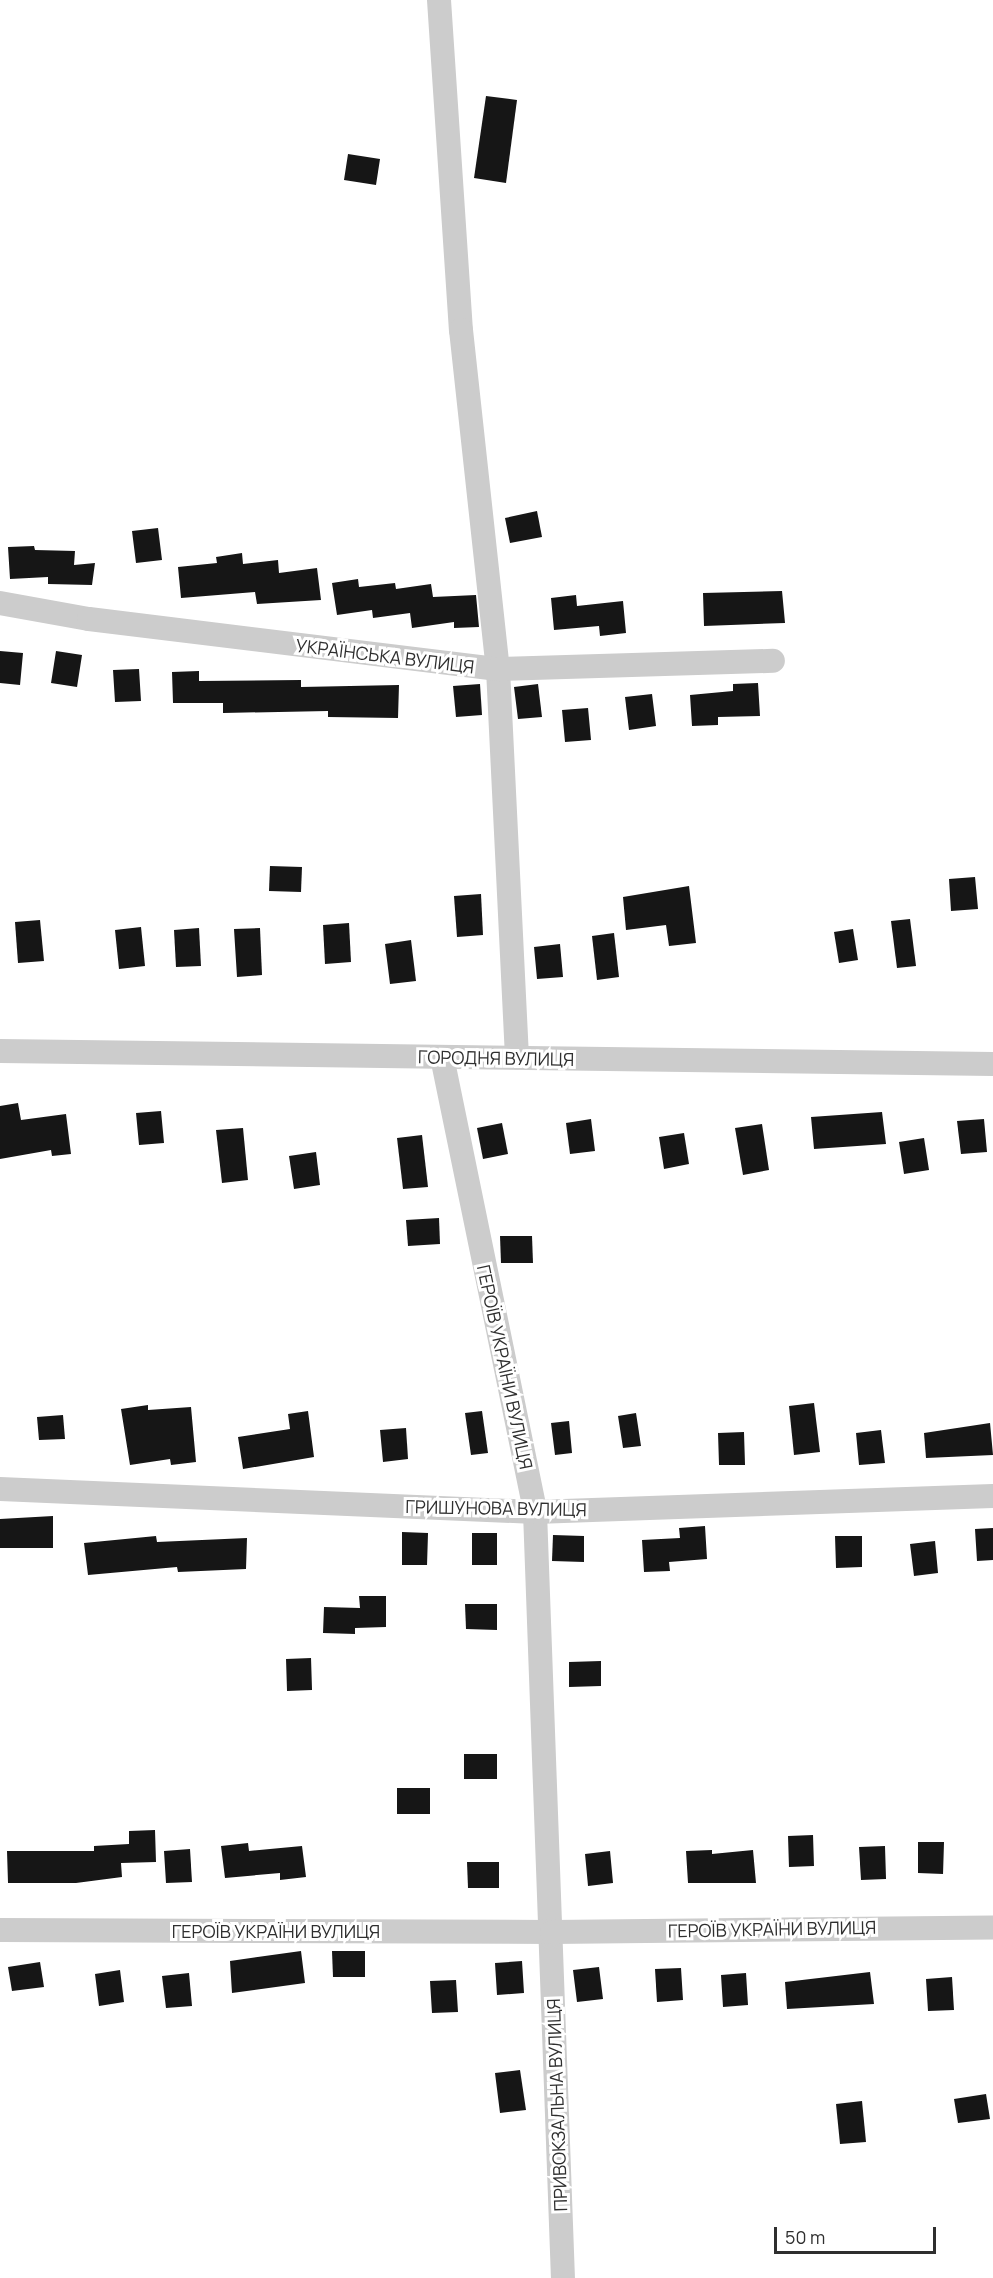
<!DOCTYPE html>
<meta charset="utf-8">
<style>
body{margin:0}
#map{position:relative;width:993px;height:2278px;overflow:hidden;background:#fff;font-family:Manrope,sans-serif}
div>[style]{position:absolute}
.building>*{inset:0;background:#161616}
.street>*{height:24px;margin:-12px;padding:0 12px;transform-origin:12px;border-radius:12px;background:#ccc}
span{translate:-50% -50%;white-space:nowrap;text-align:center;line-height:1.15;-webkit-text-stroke:6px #fff;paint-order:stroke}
.street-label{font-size:18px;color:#2f2f2f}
.scale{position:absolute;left:774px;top:2227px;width:162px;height:27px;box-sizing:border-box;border:3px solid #2f2f2f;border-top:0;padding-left:8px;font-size:18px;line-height:21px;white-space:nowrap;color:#2f2f2f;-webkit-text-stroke:4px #fff;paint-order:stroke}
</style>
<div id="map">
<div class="building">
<div style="clip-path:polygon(486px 96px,517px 100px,506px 183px,474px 178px)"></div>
<div style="clip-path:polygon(348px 154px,380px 159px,376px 185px,344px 180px)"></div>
<div style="clip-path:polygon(537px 511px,542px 537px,510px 543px,505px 518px)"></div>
<div style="clip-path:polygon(158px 528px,162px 560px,136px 563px,132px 531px)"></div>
<div style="clip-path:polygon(34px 546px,35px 550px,75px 551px,74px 565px,95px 563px,92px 585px,48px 584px,48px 577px,10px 579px,8px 547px)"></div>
<div style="clip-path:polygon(242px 553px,243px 564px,278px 560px,279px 573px,317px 568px,321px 600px,257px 604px,255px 592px,181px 598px,178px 567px,217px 563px,216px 557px)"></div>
<div style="clip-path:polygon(358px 579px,359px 587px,395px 583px,396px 589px,431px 584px,433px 597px,476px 595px,479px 627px,454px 628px,454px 622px,412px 628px,410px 613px,373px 618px,372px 610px,337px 615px,332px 583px)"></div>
<div style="clip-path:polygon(782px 591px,785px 623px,704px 626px,703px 593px)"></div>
<div style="clip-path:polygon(576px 595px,577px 606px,623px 601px,626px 633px,600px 636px,599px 626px,554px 630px,551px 598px)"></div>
<div style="clip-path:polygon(0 651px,23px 653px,20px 685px,0 683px)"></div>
<div style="clip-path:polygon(56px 651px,82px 655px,77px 687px,51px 683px)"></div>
<div style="clip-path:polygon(139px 669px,141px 701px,115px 702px,113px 670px)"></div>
<div style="clip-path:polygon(199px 671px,199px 681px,301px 680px,301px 687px,399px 685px,398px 718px,328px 717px,328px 711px,223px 713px,223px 703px,173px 703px,172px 672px)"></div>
<div style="clip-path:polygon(758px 683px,760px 716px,718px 717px,718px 725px,692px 726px,690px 695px,733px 691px,733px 684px)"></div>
<div style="clip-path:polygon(480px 684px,482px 715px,456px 717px,453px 686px)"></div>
<div style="clip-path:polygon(538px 684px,542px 717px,518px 719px,514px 687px)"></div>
<div style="clip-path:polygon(652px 694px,656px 726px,629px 730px,625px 697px)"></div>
<div style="clip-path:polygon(588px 708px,591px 740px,565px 742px,562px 710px)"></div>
<div style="clip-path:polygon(270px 866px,302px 867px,301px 892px,269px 891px)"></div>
<div style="clip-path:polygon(975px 877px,978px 909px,951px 911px,949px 879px)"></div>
<div style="clip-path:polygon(689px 886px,696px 943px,669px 946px,666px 925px,626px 930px,623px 897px)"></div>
<div style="clip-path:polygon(481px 894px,483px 935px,457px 937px,454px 896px)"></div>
<div style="clip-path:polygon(910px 919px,916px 966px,897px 968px,891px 921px)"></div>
<div style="clip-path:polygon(40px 920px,44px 961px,18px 963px,15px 922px)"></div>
<div style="clip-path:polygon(349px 923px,351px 962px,325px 964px,323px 925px)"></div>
<div style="clip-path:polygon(141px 927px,145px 966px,119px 969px,115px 930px)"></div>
<div style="clip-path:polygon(199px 928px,201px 966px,176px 967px,174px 930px)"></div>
<div style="clip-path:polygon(260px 928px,262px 975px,237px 977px,234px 929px)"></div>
<div style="clip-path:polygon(853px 929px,858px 960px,839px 963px,834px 932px)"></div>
<div style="clip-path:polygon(614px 933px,619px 977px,597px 980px,592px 936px)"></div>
<div style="clip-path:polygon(411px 940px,416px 981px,390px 984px,385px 944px)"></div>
<div style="clip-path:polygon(560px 944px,563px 977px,537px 979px,534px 947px)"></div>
<div style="clip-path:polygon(18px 1103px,21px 1120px,66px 1114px,71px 1154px,52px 1156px,51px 1150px,0 1159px,0 1106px)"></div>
<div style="clip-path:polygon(161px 1111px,164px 1143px,139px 1145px,136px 1113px)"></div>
<div style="clip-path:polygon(882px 1112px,886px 1144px,814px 1149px,811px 1117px)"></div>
<div style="clip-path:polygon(591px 1119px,595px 1151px,570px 1154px,566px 1123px)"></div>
<div style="clip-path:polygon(984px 1119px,987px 1152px,961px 1154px,957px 1121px)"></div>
<div style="clip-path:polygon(502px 1123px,508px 1154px,483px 1159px,477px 1128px)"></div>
<div style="clip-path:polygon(762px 1124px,769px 1170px,743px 1175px,735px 1128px)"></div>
<div style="clip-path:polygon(243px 1128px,248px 1180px,222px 1183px,216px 1130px)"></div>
<div style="clip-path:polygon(684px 1133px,689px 1164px,664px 1169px,659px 1137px)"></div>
<div style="clip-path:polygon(422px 1135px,428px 1187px,403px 1189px,397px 1138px)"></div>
<div style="clip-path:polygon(924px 1138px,929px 1170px,904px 1174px,899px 1142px)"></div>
<div style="clip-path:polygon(316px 1152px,320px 1185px,294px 1189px,289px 1156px)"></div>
<div style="clip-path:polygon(439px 1218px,440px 1244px,408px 1246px,406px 1220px)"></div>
<div style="clip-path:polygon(500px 1236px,532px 1236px,533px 1263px,501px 1263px)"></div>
<div style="clip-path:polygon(814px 1403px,820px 1452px,794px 1455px,789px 1406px)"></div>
<div style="clip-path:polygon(148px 1405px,148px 1410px,191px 1407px,196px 1462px,171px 1465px,170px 1459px,130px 1465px,121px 1409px)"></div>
<div style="clip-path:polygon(308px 1411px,314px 1457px,243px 1469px,238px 1437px,290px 1429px,288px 1414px)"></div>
<div style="clip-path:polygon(482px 1411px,488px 1453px,471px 1455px,465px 1413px)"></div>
<div style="clip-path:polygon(636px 1413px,641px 1446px,623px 1448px,618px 1416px)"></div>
<div style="clip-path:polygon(63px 1415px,65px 1439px,39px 1440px,37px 1417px)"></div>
<div style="clip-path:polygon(569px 1421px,572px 1453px,555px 1455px,551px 1423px)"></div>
<div style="clip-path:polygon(990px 1423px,993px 1455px,926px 1458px,924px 1433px)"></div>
<div style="clip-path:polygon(406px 1428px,408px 1459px,383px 1462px,380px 1430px)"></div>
<div style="clip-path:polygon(881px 1430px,885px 1463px,859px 1465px,856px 1433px)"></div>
<div style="clip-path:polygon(744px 1432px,745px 1465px,719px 1465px,718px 1433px)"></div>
<div style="clip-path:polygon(53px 1516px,53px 1548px,0 1548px,0 1519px)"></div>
<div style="clip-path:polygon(705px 1526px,707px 1559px,669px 1562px,670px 1571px,644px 1572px,642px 1540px,680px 1538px,679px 1528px)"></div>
<div style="clip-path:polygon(993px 1528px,993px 1560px,977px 1561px,975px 1529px)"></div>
<div style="clip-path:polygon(402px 1532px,428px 1533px,427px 1565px,402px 1565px)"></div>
<div style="clip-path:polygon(472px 1533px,497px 1533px,497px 1565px,472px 1565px)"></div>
<div style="clip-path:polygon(553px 1535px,584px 1536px,584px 1562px,552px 1561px)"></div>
<div style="clip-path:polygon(156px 1536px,157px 1542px,247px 1538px,246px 1569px,178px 1572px,177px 1567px,88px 1575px,84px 1543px)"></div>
<div style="clip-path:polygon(835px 1536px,862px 1536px,862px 1567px,836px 1568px)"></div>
<div style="clip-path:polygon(935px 1541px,938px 1573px,914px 1576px,910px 1544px)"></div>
<div style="clip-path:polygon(359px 1596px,386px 1596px,386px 1627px,355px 1628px,355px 1634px,323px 1633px,324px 1607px,360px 1608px)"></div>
<div style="clip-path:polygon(465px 1604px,497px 1604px,497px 1630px,466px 1629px)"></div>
<div style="clip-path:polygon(311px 1658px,312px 1690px,287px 1691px,286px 1659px)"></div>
<div style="clip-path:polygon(601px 1661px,601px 1686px,569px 1687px,569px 1662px)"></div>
<div style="clip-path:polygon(464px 1754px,497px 1754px,497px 1779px,464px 1779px)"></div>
<div style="clip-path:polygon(397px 1788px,430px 1788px,430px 1814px,397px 1814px)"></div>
<div style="clip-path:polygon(155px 1830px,156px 1862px,121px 1863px,122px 1877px,76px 1883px,8px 1883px,7px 1851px,94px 1851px,94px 1846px,129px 1844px,129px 1831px)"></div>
<div style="clip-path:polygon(813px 1835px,814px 1866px,789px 1867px,788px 1836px)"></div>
<div style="clip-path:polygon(918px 1842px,944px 1842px,943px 1874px,918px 1873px)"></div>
<div style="clip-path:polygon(248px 1843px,249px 1851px,302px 1846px,306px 1877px,280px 1880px,280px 1873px,225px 1878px,221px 1846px)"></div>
<div style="clip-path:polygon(885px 1846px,886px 1879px,861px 1880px,859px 1847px)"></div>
<div style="clip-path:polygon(190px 1849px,192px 1882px,166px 1883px,164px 1851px)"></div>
<div style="clip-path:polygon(712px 1850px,712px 1854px,753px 1850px,756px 1883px,688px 1883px,686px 1851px)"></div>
<div style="clip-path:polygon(610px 1851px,613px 1883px,588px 1886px,585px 1854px)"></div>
<div style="clip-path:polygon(467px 1862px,499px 1862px,499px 1888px,468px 1888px)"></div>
<div style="clip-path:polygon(301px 1951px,305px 1983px,232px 1993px,230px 1961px)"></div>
<div style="clip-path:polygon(332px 1951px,365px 1951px,365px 1977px,333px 1977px)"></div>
<div style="clip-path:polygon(522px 1961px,524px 1993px,497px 1995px,495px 1963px)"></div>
<div style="clip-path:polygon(40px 1962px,44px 1987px,12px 1991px,8px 1967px)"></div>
<div style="clip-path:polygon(599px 1967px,603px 1999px,577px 2002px,573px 1970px)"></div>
<div style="clip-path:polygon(681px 1968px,683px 2000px,657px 2002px,655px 1969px)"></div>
<div style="clip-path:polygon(120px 1970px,124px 2002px,99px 2006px,95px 1974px)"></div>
<div style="clip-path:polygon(870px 1972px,874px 2004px,787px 2009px,785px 1982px)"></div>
<div style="clip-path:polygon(189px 1973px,192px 2006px,166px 2008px,162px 1976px)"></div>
<div style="clip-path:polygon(746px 1973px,748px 2005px,723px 2007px,721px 1975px)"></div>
<div style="clip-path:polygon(952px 1977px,954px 2010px,928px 2011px,926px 1979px)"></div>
<div style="clip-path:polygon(456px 1980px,458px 2012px,432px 2013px,430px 1981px)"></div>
<div style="clip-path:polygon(520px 2070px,526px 2110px,500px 2113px,495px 2073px)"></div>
<div style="clip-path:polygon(986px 2094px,990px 2119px,958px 2123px,954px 2099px)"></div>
<div style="clip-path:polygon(862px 2101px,866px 2142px,840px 2144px,836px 2104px)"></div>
</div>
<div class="street">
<div style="left:439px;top:0;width:331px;rotate:86.2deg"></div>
<div style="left:461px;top:330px;width:341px;rotate:83.8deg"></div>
<div style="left:498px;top:669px;width:389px;rotate:87.2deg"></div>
<div style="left:0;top:603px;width:90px;rotate:10.2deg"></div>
<div style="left:89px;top:619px;width:412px;rotate:7deg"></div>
<div style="left:498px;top:669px;width:275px;rotate:-1.7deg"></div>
<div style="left:0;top:1051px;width:993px;rotate:0.75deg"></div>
<div style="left:442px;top:1057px;width:464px;rotate:78.4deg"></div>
<div style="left:535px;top:1512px;width:767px;rotate:87.91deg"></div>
<div style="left:0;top:1489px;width:535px;rotate:2.46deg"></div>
<div style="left:535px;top:1512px;width:458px;rotate:-2deg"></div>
<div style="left:0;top:1930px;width:552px;rotate:0.21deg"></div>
<div style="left:552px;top:1932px;width:441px;rotate:-0.6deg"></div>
</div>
<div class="street-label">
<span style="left:385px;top:656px;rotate:7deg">УКРАЇНСЬКА ВУЛИЦЯ</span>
<span style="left:496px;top:1058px;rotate:1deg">ГОРОДНЯ ВУЛИЦЯ</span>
<span style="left:505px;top:1367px;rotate:78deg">ГЕРОЇВ УКРАЇНИ ВУЛИЦЯ</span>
<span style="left:496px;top:1508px;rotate:1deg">ГРИШУНОВА ВУЛИЦЯ</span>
<span style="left:772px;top:1929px;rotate:-1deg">ГЕРОЇВ УКРАЇНИ ВУЛИЦЯ</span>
<span style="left:276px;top:1931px">ГЕРОЇВ УКРАЇНИ ВУЛИЦЯ</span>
<span style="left:557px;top:2105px;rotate:-92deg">ПРИВОКЗАЛЬНА ВУЛИЦЯ</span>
</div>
<div class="scale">50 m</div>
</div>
